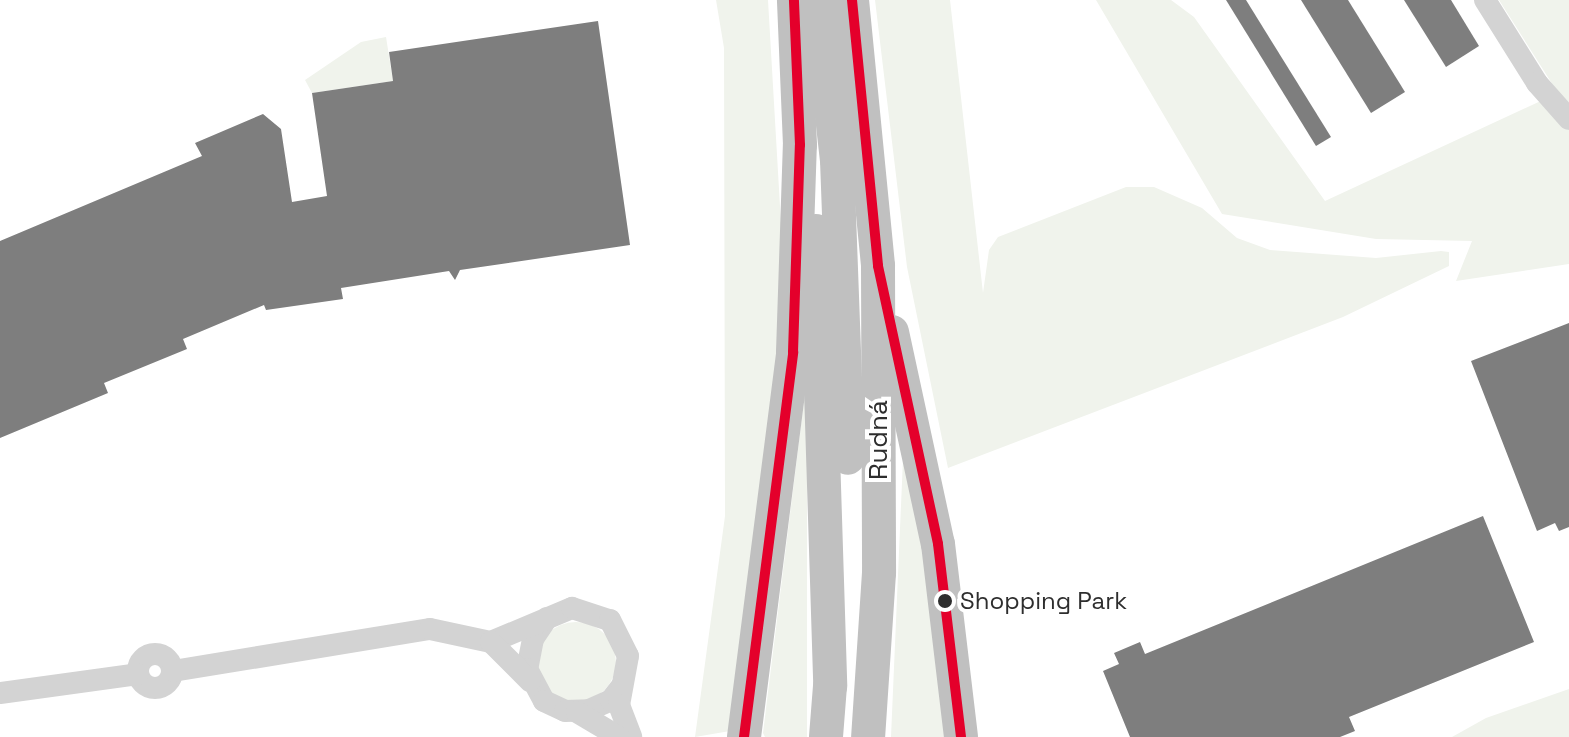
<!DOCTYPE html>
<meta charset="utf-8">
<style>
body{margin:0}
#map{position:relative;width:1569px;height:737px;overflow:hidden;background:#fff;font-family:"Space Grotesk",sans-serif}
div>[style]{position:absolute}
.green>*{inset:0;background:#f0f3ec}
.round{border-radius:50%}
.building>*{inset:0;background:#7e7e7e}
.minor>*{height:22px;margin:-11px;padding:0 11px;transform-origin:11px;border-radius:11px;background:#d3d3d3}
.minor>.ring{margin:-11px;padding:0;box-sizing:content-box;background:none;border:22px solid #d3d3d3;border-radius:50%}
.highway>*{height:34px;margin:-17px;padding:0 17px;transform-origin:17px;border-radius:17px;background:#c0c0c0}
.bus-1>*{height:10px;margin:-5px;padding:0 5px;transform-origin:5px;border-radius:5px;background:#e4002b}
.dots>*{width:22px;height:22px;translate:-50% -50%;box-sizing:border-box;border:4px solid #fff;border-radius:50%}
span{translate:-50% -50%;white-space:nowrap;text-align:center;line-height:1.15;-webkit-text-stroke:8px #fff;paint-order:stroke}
.bus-label{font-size:24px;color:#2e2e2e}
.left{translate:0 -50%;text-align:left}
.street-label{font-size:26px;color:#2e2e2e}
</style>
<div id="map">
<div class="green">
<div style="clip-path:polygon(716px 0,768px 0,785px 292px,730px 731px,695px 737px,725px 516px,724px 48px)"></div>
<div style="clip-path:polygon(875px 0,950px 0,983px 293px,989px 250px,998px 237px,1126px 187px,1154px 187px,1202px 208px,1237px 238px,1270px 250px,1376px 258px,1441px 251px,1449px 252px,1449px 266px,1343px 317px,948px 468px,907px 267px)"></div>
<div style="clip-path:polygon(1096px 0,1171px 0,1194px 17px,1325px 201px,1558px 93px,1499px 0,1569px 0,1569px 264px,1456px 281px,1472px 241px,1376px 239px,1222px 214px)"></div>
<div style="clip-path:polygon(386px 37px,393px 81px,312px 93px,305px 80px,361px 42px)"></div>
<div style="clip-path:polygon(807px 377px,807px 737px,765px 737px,763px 733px)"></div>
<div style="clip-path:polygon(904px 436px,951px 735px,950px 737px,891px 737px)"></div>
<div class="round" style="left:536px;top:622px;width:80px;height:80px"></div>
<div style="clip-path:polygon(1569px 689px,1569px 737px,1452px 737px,1486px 718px)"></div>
</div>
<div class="building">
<div style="clip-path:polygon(1226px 0,1246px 0,1331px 137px,1316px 146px)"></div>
<div style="clip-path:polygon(1301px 0,1348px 0,1405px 92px,1371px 113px)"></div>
<div style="clip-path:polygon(1404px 0,1451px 0,1479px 46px,1446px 67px)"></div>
<div style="clip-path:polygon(598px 21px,630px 245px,460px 270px,455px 280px,449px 271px,341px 288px,343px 299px,266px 310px,264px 305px,183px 339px,187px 349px,104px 383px,108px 393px,0 438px,0 241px,202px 156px,195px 143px,263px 114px,281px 129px,292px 202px,327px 196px,312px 93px,393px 81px,389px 52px)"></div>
<div style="clip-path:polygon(1569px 323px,1569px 527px,1559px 531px,1555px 523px,1537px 531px,1471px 361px)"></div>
<div style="clip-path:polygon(1483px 516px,1534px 642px,1349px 717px,1355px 731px,1340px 737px,1130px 737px,1103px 671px,1119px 664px,1114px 653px,1140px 642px,1145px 654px)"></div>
</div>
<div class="minor">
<div style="left:1485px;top:0;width:98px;rotate:57.9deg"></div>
<div style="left:1537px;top:83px;width:48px;rotate:48.4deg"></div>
<div style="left:547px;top:618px;width:25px;rotate:124deg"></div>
<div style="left:533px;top:639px;width:31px;rotate:101deg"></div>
<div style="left:527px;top:669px;width:36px;rotate:62deg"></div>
<div style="left:544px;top:701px;width:23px;rotate:25deg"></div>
<div style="left:565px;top:711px;width:24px;rotate:-2deg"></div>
<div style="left:589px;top:710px;width:24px;rotate:-24deg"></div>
<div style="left:611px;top:700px;width:18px;rotate:-52deg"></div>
<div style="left:491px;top:642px;width:88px;rotate:-22.8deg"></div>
<div style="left:572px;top:608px;width:40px;rotate:18deg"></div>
<div style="left:610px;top:620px;width:40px;rotate:63.4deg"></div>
<div style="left:628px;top:656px;width:50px;rotate:100.4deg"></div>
<div style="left:619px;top:705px;width:34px;rotate:69deg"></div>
<div class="ring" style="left:138px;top:654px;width:12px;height:12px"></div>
<div style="left:173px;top:671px;width:260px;rotate:-9.3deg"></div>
<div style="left:430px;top:629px;width:62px;rotate:12deg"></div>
<div style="left:491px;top:642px;width:55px;rotate:45deg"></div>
<div style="left:0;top:693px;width:139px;rotate:-7.8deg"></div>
<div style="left:577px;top:712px;width:49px;rotate:30.8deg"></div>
</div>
<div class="highway">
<div style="left:819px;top:0;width:161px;rotate:83.6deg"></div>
<div style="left:837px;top:160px;width:298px;rotate:87.9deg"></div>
<div style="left:852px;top:0;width:267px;rotate:84.4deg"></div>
<div style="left:878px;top:266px;width:307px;rotate:89.8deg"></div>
<div style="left:879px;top:573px;width:164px;rotate:93.8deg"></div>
<div style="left:816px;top:231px;width:455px;rotate:88.2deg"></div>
<div style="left:830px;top:686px;width:51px;rotate:94.5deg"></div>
<div style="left:892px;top:332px;width:217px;rotate:77.8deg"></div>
<div style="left:938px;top:544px;width:194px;rotate:83.2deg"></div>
<div style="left:744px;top:737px;width:388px;rotate:-82.7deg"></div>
<div style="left:793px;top:352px;width:207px;rotate:-88.1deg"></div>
<div style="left:800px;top:145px;width:145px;rotate:-92.4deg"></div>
</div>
<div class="bus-1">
<div style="left:852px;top:0;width:267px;rotate:84.4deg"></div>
<div style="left:878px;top:266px;width:284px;rotate:77.8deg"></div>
<div style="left:938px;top:544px;width:194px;rotate:83.2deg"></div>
<div style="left:744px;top:737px;width:388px;rotate:-82.7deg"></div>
<div style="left:793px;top:352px;width:207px;rotate:-88.1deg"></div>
<div style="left:800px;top:145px;width:145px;rotate:-92.4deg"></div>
</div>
<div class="dots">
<div style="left:945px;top:601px;background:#2e2e2e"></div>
</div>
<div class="bus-label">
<span class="left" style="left:960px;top:601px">Shopping Park</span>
</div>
<div class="street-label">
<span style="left:879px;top:440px;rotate:-90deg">Rudná</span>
</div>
</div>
